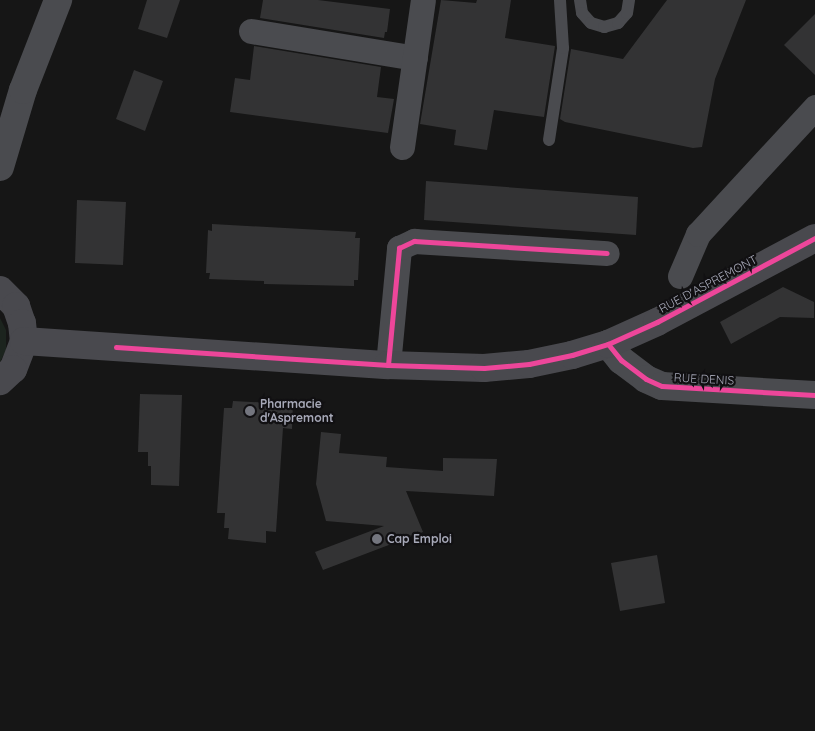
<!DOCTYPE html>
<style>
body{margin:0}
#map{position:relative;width:815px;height:731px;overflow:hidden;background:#161616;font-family:Quicksand,sans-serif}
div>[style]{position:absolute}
.green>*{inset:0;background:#1c241e}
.building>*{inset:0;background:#333334}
.service>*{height:12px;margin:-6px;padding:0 6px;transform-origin:6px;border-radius:6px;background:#4a4b4f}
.minor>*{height:25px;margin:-12.5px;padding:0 12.5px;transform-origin:12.5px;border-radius:12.5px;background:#4a4b4f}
.tertiary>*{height:28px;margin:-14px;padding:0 14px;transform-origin:14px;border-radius:14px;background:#4a4b4f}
.secondary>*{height:28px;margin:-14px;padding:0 14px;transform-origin:14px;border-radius:14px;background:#49494e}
.cycleway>*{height:5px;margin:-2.5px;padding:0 2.5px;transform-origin:2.5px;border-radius:2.5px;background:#ed469a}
.dots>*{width:14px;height:14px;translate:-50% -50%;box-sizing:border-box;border:2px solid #111012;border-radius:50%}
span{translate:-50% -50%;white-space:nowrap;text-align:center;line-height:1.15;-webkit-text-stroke:4.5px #111012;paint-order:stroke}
.street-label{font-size:12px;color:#a7a9b8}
.poi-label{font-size:12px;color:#a7a9b8;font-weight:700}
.left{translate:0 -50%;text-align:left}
</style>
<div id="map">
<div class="green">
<div style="clip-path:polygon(0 318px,6px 330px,6px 350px,0 362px)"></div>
</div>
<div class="building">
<div style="clip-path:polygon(147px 0,180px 0,167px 38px,138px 29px)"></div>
<div style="clip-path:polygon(263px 0,318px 0,390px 9px,387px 32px,385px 32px,384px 38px,260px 18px)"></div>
<div style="clip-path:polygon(441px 0,476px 3px,477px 0,511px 0,505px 38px,555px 46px,544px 117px,494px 110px,487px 150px,454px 145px,456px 130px,420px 124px)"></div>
<div style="clip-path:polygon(667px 0,746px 0,715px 79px,702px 147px,693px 148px,565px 122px,560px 119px,571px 49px,623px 59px)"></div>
<div style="clip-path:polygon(815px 14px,815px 75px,784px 45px)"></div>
<div style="clip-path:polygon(254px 46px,381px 67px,377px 97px,394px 99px,388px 133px,230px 112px,235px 78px,250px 80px)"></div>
<div style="clip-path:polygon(134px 70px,163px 81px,145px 131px,116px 119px)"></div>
<div style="clip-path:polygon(426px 181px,638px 197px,636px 235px,424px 220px)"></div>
<div style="clip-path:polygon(77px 200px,126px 202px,123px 265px,75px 263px)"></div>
<div style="clip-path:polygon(212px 224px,356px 232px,355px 238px,360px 238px,358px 280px,354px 280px,354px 286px,264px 284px,264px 281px,209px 279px,210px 273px,206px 273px,208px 230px,212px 231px)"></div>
<div style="clip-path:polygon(783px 287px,814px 302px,814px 318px,780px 317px,731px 344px,720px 322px)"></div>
<div style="clip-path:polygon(140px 394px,182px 395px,179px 486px,151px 485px,151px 466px,148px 466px,148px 452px,138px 452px)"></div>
<div style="clip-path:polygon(233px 401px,293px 404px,292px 429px,283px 428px,276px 532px,266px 531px,266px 543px,228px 539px,229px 528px,224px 528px,225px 513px,217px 513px,224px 408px,232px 408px)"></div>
<div style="clip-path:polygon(321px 432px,341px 434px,339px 453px,387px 457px,386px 467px,443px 471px,443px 458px,497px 459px,494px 496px,406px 491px,423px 532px,323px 570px,315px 552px,384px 526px,326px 521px,316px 484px)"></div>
<div style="clip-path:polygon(657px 555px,665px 603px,620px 611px,611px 563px)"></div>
</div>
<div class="service">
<div style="left:580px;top:0;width:13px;rotate:81deg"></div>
<div style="left:582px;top:13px;width:13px;rotate:48deg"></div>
<div style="left:591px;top:23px;width:14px;rotate:17deg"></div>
<div style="left:604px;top:27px;width:15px;rotate:-16deg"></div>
<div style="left:618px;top:23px;width:13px;rotate:-48deg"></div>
<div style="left:627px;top:13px;width:13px;rotate:-81deg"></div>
<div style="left:549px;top:140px;width:93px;rotate:-81.3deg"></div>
<div style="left:563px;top:48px;width:48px;rotate:-93.6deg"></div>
</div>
<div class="minor">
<div style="left:251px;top:31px;width:166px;rotate:9.3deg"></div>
<div style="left:402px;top:147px;width:148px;rotate:-81.9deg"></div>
<div style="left:680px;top:276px;width:46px;rotate:-66.8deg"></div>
<div style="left:698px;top:234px;width:173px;rotate:-47.3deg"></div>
<div style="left:388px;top:365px;width:118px;rotate:-84.6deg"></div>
<div style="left:399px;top:248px;width:17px;rotate:-25deg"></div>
<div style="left:414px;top:241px;width:193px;rotate:3.6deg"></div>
</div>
<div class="tertiary">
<div style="left:0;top:167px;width:80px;rotate:-73.4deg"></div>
<div style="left:23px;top:90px;width:97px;rotate:-68.7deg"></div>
<div style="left:608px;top:344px;width:21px;rotate:51deg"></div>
<div style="left:621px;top:360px;width:31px;rotate:37deg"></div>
<div style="left:646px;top:379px;width:17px;rotate:24deg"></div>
<div style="left:662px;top:386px;width:153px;rotate:3.4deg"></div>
</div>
<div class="secondary">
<div style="left:0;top:290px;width:23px;rotate:45deg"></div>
<div style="left:16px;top:306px;width:18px;rotate:71deg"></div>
<div style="left:22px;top:323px;width:18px;rotate:84deg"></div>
<div style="left:24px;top:341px;width:30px;rotate:111deg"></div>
<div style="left:13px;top:369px;width:18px;rotate:137deg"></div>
<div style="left:24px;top:341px;width:365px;rotate:3.8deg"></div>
<div style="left:388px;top:365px;width:96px;rotate:1.8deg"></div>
<div style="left:484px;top:368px;width:45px;rotate:-5.1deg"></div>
<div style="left:529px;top:364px;width:44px;rotate:-11.8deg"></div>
<div style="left:572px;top:355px;width:38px;rotate:-17deg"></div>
<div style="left:608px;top:344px;width:54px;rotate:-24.2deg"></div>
<div style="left:657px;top:322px;width:179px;rotate:-28deg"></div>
</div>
<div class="cycleway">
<div style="left:608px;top:344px;width:21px;rotate:51deg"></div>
<div style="left:621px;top:360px;width:31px;rotate:37deg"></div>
<div style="left:646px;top:379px;width:17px;rotate:24deg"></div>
<div style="left:662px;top:386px;width:153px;rotate:3.4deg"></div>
<div style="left:116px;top:347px;width:273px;rotate:3.8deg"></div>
<div style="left:388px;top:365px;width:96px;rotate:1.8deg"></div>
<div style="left:484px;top:368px;width:45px;rotate:-5.1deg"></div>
<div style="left:529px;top:364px;width:44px;rotate:-11.8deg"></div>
<div style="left:572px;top:355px;width:38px;rotate:-17deg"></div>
<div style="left:608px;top:344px;width:54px;rotate:-24.2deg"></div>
<div style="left:657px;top:322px;width:179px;rotate:-28deg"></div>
<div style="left:388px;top:365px;width:118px;rotate:-84.6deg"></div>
<div style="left:399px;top:248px;width:17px;rotate:-25deg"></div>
<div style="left:414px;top:241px;width:193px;rotate:3.6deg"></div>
</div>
<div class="dots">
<div style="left:250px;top:411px;background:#74767f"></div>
<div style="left:377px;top:539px;background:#74767f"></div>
</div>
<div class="street-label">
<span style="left:708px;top:284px;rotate:-28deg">RUE D'ASPREMONT</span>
<span style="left:704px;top:379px;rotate:3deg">RUE DENIS</span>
</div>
<div class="poi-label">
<span class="left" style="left:260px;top:411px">Pharmacie<br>d'Aspremont</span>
<span class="left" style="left:387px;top:539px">Cap Emploi</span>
</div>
</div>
